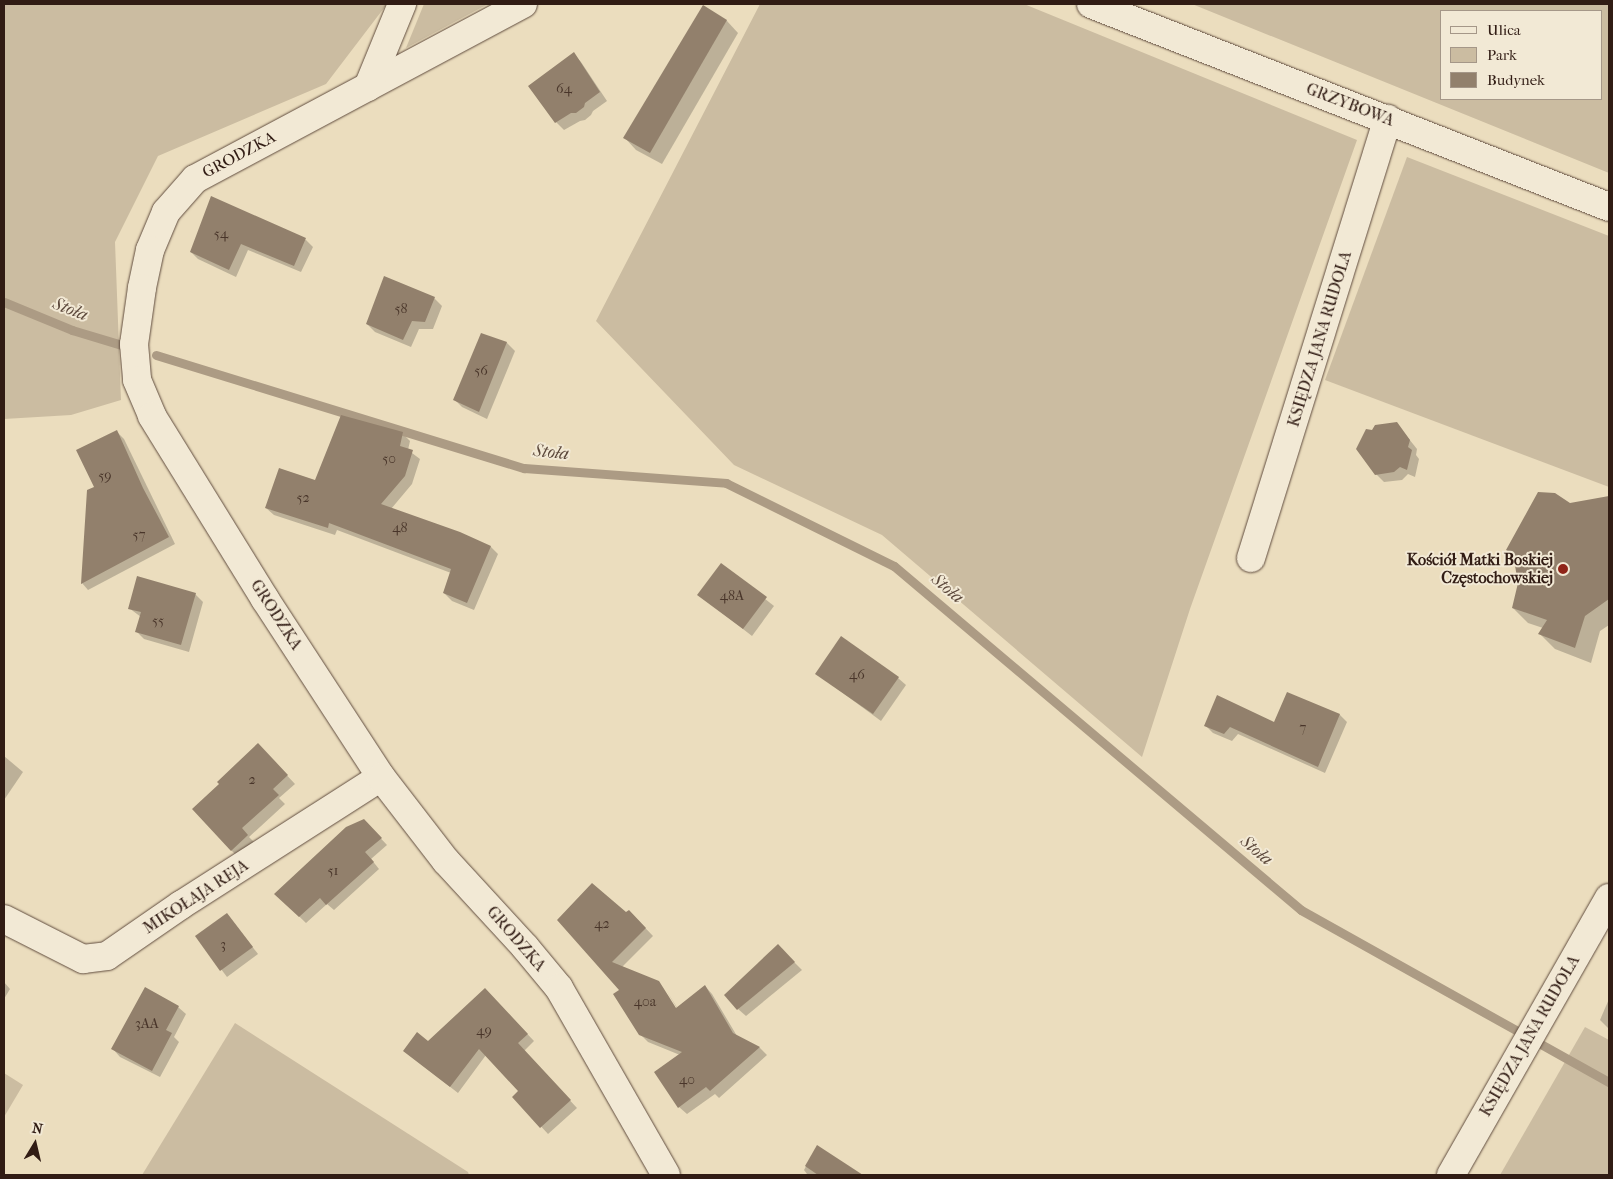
<!DOCTYPE html>
<meta charset="utf-8">
<style>
body{margin:0}
#map{position:relative;width:1613px;height:1179px;overflow:hidden;background:#ebddbe;font-family:"IM FELL French Canon",serif}
div>[style]{position:absolute}
.green>*{inset:0;background:#cbbca1}
.shadow>*{inset:0;background:#0003}
.stream>*{height:9px;margin:-4.5px;padding:0 4.5px;transform-origin:4.5px;border-radius:4.5px;background:#ac9b84}
.building>*{inset:0;background:#92806c}
.roads{filter:drop-shadow(0 0 1px #604c3e) drop-shadow(0 0 1px #604c3e)}
.minor>*{height:28px;margin:-14px;padding:0 14px;transform-origin:14px;border-radius:14px;background:#f2e9d5}
.tertiary>*{height:28px;margin:-14px;padding:0 14px;transform-origin:14px;border-radius:14px;background:#f2e9d5}
.dots>*{width:14px;height:14px;translate:-50% -50%;box-sizing:border-box;border:2px solid #f2e9d5;border-radius:50%}
span{translate:-50% -50%;white-space:nowrap;text-align:center;line-height:1.15;-webkit-text-stroke:4px #f2e9d5;paint-order:stroke}
.number-label{font-size:14px;color:#49352a}
.number-label span{-webkit-text-stroke-width:0}
.street-label{font-size:16px;color:#311c14}
.poi-label{font-size:16px;color:#311c14;font-weight:700}
.right{translate:-100% -50%;text-align:right}
.water-label{font-size:18px;color:#5c483b;font-style:italic}
.frame{position:absolute;inset:0;border:5px solid #311c14;pointer-events:none}
.legend{position:absolute;left:1440px;top:10px;width:162px;height:90px;box-sizing:border-box;background:#f2e9d5;border:1px solid #a59788;margin:0;padding:6px 9px;list-style:none;font-size:15px;color:#311c14}
.legend li{display:flex;align-items:center;gap:10px;height:25px}
.legend b{width:25px;border:1px solid #a59788}
.north{position:absolute;left:10px;top:1119px;width:50px;height:50px;-webkit-text-stroke:4px #f2e9d5;paint-order:stroke;rotate:9deg;font-size:14px;font-weight:700;line-height:20px;text-align:center;color:#311c14}
.north::after{content:'';display:block;margin:auto;width:18px;height:22px;background:#311c14;clip-path:polygon(50% 0,100% 100%,50% 72%,0 100%)}
</style>
<div id="map">
<div class="green">
<div style="clip-path:polygon(4px 4px,387px 4px,326px 84px,158px 156px,115px 242px,121px 400px,71px 415px,4px 419px)"></div>
<div style="clip-path:polygon(424px 4px,488px 4px,406px 48px)"></div>
<div style="clip-path:polygon(760px 4px,1024px 4px,1357px 140px,1190px 609px,1142px 757px,882px 535px,734px 465px,596px 321px)"></div>
<div style="clip-path:polygon(evenodd,1192px 4px,1609px 4px,1609px 173px,1192px 4px,1602px 11px,1602px 99px,1442px 99px,1442px 11px,1602px 11px)"></div>
<div style="clip-path:polygon(1407px 157px,1609px 236px,1609px 487px,1325px 380px)"></div>
<div style="clip-path:polygon(235px 1023px,468px 1172px,469px 1175px,142px 1175px)"></div>
<div style="clip-path:polygon(1585px 1027px,1609px 1040px,1609px 1175px,1500px 1175px)"></div>
<div style="clip-path:polygon(4px 1073px,23px 1085px,4px 1117px)"></div>
</div>
<div class="shadow">
<div style="clip-path:polygon(704px 6px,727px 21px,738px 33px,662px 164px,636px 150px,625px 138px)"></div>
<div style="clip-path:polygon(574px 54px,581px 62px,607px 101px,593px 111px,591px 115px,585px 120px,580px 121px,564px 130px,556px 122px)"></div>
<div style="clip-path:polygon(212px 198px,306px 240px,313px 247px,301px 272px,248px 250px,236px 277px,198px 259px,191px 252px)"></div>
<div style="clip-path:polygon(434px 298px,442px 306px,433px 329px,419px 329px,411px 347px,375px 332px,367px 324px)"></div>
<div style="clip-path:polygon(482px 335px,507px 343px,515px 351px,487px 419px,462px 407px,454px 399px)"></div>
<div style="clip-path:polygon(1397px 424px,1417px 449px,1416px 455px,1419px 459px,1415px 477px,1408px 474px,1402px 480px,1384px 482px,1376px 474px,1372px 431px)"></div>
<div style="clip-path:polygon(117px 432px,124px 439px,175px 544px,88px 590px,82px 583px,96px 488px)"></div>
<div style="clip-path:polygon(402px 433px,410px 441px,408px 450px,420px 459px,412px 484px,391px 509px,459px 533px,491px 547px,498px 554px,474px 610px,452px 601px,444px 593px,451px 573px,337px 530px,335px 535px,274px 515px,266px 508px)"></div>
<div style="clip-path:polygon(1609px 497px,1609px 625px,1600px 631px,1591px 663px,1555px 649px,1540px 634px,1543px 628px,1528px 623px,1513px 608px,1519px 583px,1515px 557px,1508px 550px,1570px 504px)"></div>
<div style="clip-path:polygon(722px 565px,774px 606px,752px 636px,699px 595px)"></div>
<div style="clip-path:polygon(195px 594px,203px 602px,189px 652px,144px 639px,136px 631px,141px 617px,129px 608px)"></div>
<div style="clip-path:polygon(817px 674px,898px 678px,906px 685px,881px 721px)"></div>
<div style="clip-path:polygon(1287px 694px,1340px 715px,1347px 722px,1325px 773px,1238px 734px,1232px 741px,1213px 733px,1206px 726px,1275px 723px)"></div>
<div style="clip-path:polygon(266px 753px,295px 784px,279px 798px,285px 804px,249px 837px,255px 843px,239px 858px,231px 850px)"></div>
<div style="clip-path:polygon(4px 756px,23px 772px,4px 800px)"></div>
<div style="clip-path:polygon(370px 827px,387px 845px,371px 859px,379px 869px,334px 910px,327px 904px,306px 923px,276px 894px)"></div>
<div style="clip-path:polygon(629px 911px,653px 936px,622px 967px,658px 982px,678px 1014px,680px 1012px,666px 990px,677px 1008px,705px 986px,712px 994px,737px 1036px,760px 1048px,767px 1055px,719px 1098px,715px 1094px,687px 1114px,679px 1107px,680px 1055px,648px 1042px,640px 1034px,621px 990px,559px 920px,626px 914px)"></div>
<div style="clip-path:polygon(227px 914px,258px 954px,227px 977px,197px 937px)"></div>
<div style="clip-path:polygon(778px 946px,802px 970px,746px 1016px,738px 1009px)"></div>
<div style="clip-path:polygon(4px 982px,10px 989px,4px 999px)"></div>
<div style="clip-path:polygon(492px 997px,534px 1041px,524px 1051px,577px 1108px,548px 1134px,514px 1097px,520px 1091px,486px 1055px,458px 1093px,404px 1051px,428px 1042px)"></div>
<div style="clip-path:polygon(1609px 999px,1609px 1029px,1600px 1020px)"></div>
<div style="clip-path:polygon(178px 1007px,186px 1014px,174px 1037px,179px 1042px,160px 1077px,120px 1057px,113px 1049px)"></div>
<div style="clip-path:polygon(817px 1146px,851px 1170px,847px 1175px,807px 1174px,804px 1170px)"></div>
</div>
<div class="stream">
<div style="left:4px;top:302px;width:74px;rotate:22.4deg"></div>
<div style="left:72px;top:330px;width:55px;rotate:16.8deg"></div>
<div style="left:156px;top:355px;width:385px;rotate:17.1deg"></div>
<div style="left:524px;top:468px;width:203px;rotate:4.2deg"></div>
<div style="left:726px;top:483px;width:187px;rotate:26.3deg"></div>
<div style="left:894px;top:566px;width:533px;rotate:40.2deg"></div>
<div style="left:1301px;top:910px;width:353px;rotate:29.2deg"></div>
</div>
<div class="building">
<div style="clip-path:polygon(703px 5px,727px 20px,650px 153px,623px 138px)"></div>
<div style="clip-path:polygon(574px 52px,600px 92px,585px 103px,584px 107px,576px 113px,571px 113px,555px 123px,528px 86px)"></div>
<div style="clip-path:polygon(211px 196px,306px 238px,294px 266px,241px 244px,229px 270px,190px 252px)"></div>
<div style="clip-path:polygon(384px 276px,435px 297px,425px 322px,412px 321px,403px 340px,366px 324px)"></div>
<div style="clip-path:polygon(481px 333px,507px 342px,479px 412px,453px 400px)"></div>
<div style="clip-path:polygon(341px 415px,403px 432px,400px 446px,413px 450px,405px 476px,381px 504px,460px 532px,491px 546px,467px 603px,443px 593px,451px 569px,329px 523px,328px 528px,265px 508px,279px 468px,315px 480px)"></div>
<div style="clip-path:polygon(1397px 422px,1410px 440px,1408px 447px,1412px 450px,1407px 470px,1400px 467px,1394px 472px,1375px 475px,1356px 449px,1366px 429px,1372px 430px,1375px 425px)"></div>
<div style="clip-path:polygon(117px 430px,143px 488px,169px 537px,81px 584px,87px 490px,94px 487px,76px 450px)"></div>
<div style="clip-path:polygon(1538px 492px,1555px 493px,1570px 503px,1609px 496px,1609px 599px,1585px 616px,1575px 648px,1538px 634px,1547px 620px,1512px 608px,1518px 583px,1513px 554px,1506px 550px)"></div>
<div style="clip-path:polygon(721px 563px,767px 597px,743px 629px,697px 595px)"></div>
<div style="clip-path:polygon(137px 576px,196px 593px,181px 645px,135px 632px,141px 612px,128px 609px)"></div>
<div style="clip-path:polygon(841px 636px,899px 677px,873px 714px,815px 674px)"></div>
<div style="clip-path:polygon(1287px 692px,1340px 714px,1318px 767px,1230px 727px,1224px 734px,1204px 726px,1217px 695px,1274px 722px)"></div>
<div style="clip-path:polygon(258px 743px,288px 775px,273px 789px,279px 795px,242px 828px,248px 835px,231px 851px,192px 809px,219px 784px,217px 782px)"></div>
<div style="clip-path:polygon(364px 819px,382px 838px,365px 852px,374px 862px,326px 905px,320px 898px,299px 917px,274px 894px,346px 827px)"></div>
<div style="clip-path:polygon(592px 883px,626px 912px,629px 910px,646px 928px,612px 962px,659px 981px,676px 1008px,705px 985px,733px 1033px,760px 1047px,710px 1091px,706px 1087px,678px 1108px,654px 1072px,682px 1052px,639px 1035px,613px 994px,619px 990px,557px 920px)"></div>
<div style="clip-path:polygon(227px 913px,253px 947px,220px 971px,195px 936px)"></div>
<div style="clip-path:polygon(778px 944px,795px 962px,737px 1010px,724px 995px)"></div>
<div style="clip-path:polygon(145px 987px,179px 1006px,166px 1030px,172px 1033px,152px 1071px,111px 1049px)"></div>
<div style="clip-path:polygon(485px 988px,528px 1034px,518px 1043px,571px 1100px,540px 1128px,512px 1097px,518px 1091px,479px 1049px,450px 1087px,403px 1051px,417px 1032px,428px 1041px)"></div>
<div style="clip-path:polygon(817px 1145px,863px 1175px,818px 1175px,805px 1166px)"></div>
</div>
<div class="roads">
<div class="minor">
<div style="left:1251px;top:558px;width:460px;rotate:-72.7deg"></div>
<div style="left:4px;top:919px;width:89px;rotate:26.9deg"></div>
<div style="left:83px;top:959px;width:24px;rotate:-7deg"></div>
<div style="left:107px;top:956px;width:90px;rotate:-34.6deg"></div>
<div style="left:181px;top:905px;width:237px;rotate:-32.6deg"></div>
<div style="left:1451px;top:1175px;width:319px;rotate:-60.3deg"></div>
</div>
<div class="tertiary">
<div style="left:523px;top:4px;width:372px;rotate:151.9deg"></div>
<div style="left:195px;top:179px;width:44px;rotate:131.3deg"></div>
<div style="left:166px;top:212px;width:41px;rotate:112.8deg"></div>
<div style="left:150px;top:250px;width:39px;rotate:102deg"></div>
<div style="left:142px;top:288px;width:57px;rotate:98.1deg"></div>
<div style="left:134px;top:344px;width:36px;rotate:85deg"></div>
<div style="left:137px;top:380px;width:39px;rotate:67deg"></div>
<div style="left:152px;top:416px;width:215px;rotate:58.3deg"></div>
<div style="left:265px;top:599px;width:212px;rotate:56.9deg"></div>
<div style="left:381px;top:777px;width:106px;rotate:52.3deg"></div>
<div style="left:446px;top:861px;width:117px;rotate:47.4deg"></div>
<div style="left:525px;top:947px;width:53px;rotate:50.3deg"></div>
<div style="left:559px;top:988px;width:215px;rotate:60.2deg"></div>
<div style="left:1091px;top:4px;width:556px;rotate:21.4deg"></div>
<div style="left:368px;top:87px;width:90px;rotate:-67.7deg"></div>
</div>
</div>
<div class="dots">
<div style="left:1563px;top:569px;background:#8f2418"></div>
</div>
<div class="number-label">
<span style="left:564px;top:89px">64</span>
<span style="left:221px;top:234px">54</span>
<span style="left:401px;top:309px">58</span>
<span style="left:481px;top:371px">56</span>
<span style="left:389px;top:459px">50</span>
<span style="left:105px;top:476px">59</span>
<span style="left:303px;top:498px">52</span>
<span style="left:400px;top:528px">48</span>
<span style="left:139px;top:535px">57</span>
<span style="left:732px;top:596px">48A</span>
<span style="left:158px;top:621px">55</span>
<span style="left:857px;top:675px">46</span>
<span style="left:1303px;top:728px">7</span>
<span style="left:252px;top:780px">2</span>
<span style="left:333px;top:871px">51</span>
<span style="left:602px;top:924px">42</span>
<span style="left:223px;top:945px">3</span>
<span style="left:645px;top:1002px">40a</span>
<span style="left:147px;top:1024px">3AA</span>
<span style="left:484px;top:1031px">49</span>
<span style="left:687px;top:1080px">40</span>
</div>
<div class="street-label">
<span style="left:1350px;top:105px;rotate:21deg">GRZYBOWA</span>
<span style="left:239px;top:155px;rotate:-28deg">GRODZKA</span>
<span style="left:1320px;top:339px;rotate:-73deg">KSIĘDZA JANA RUDOLA</span>
<span style="left:276px;top:615px;rotate:57deg">GRODZKA</span>
<span style="left:196px;top:897px;rotate:-33deg">MIKOŁAJA REJA</span>
<span style="left:516px;top:939px;rotate:49deg">GRODZKA</span>
<span style="left:1530px;top:1036px;rotate:-60deg">KSIĘDZA JANA RUDOLA</span>
</div>
<div class="poi-label">
<span class="right" style="left:1553px;top:569px">Kościół Matki Boskiej<br>Częstochowskiej</span>
</div>
<div class="water-label">
<span style="left:70px;top:310px;rotate:21deg">Stoła</span>
<span style="left:551px;top:453px;rotate:5deg">Stoła</span>
<span style="left:947px;top:589px;rotate:40deg">Stoła</span>
<span style="left:1256px;top:851px;rotate:40deg">Stoła</span>
</div>
<div class="frame"></div>
<ul class="legend">
<li><b style="height:6px;background:#f2e9d5"></b>Ulica</li>
<li><b style="height:14px;background:#cbbca1"></b>Park</li>
<li><b style="height:14px;background:#92806c"></b>Budynek</li>
</ul>
<div class="north">N</div>
</div>
